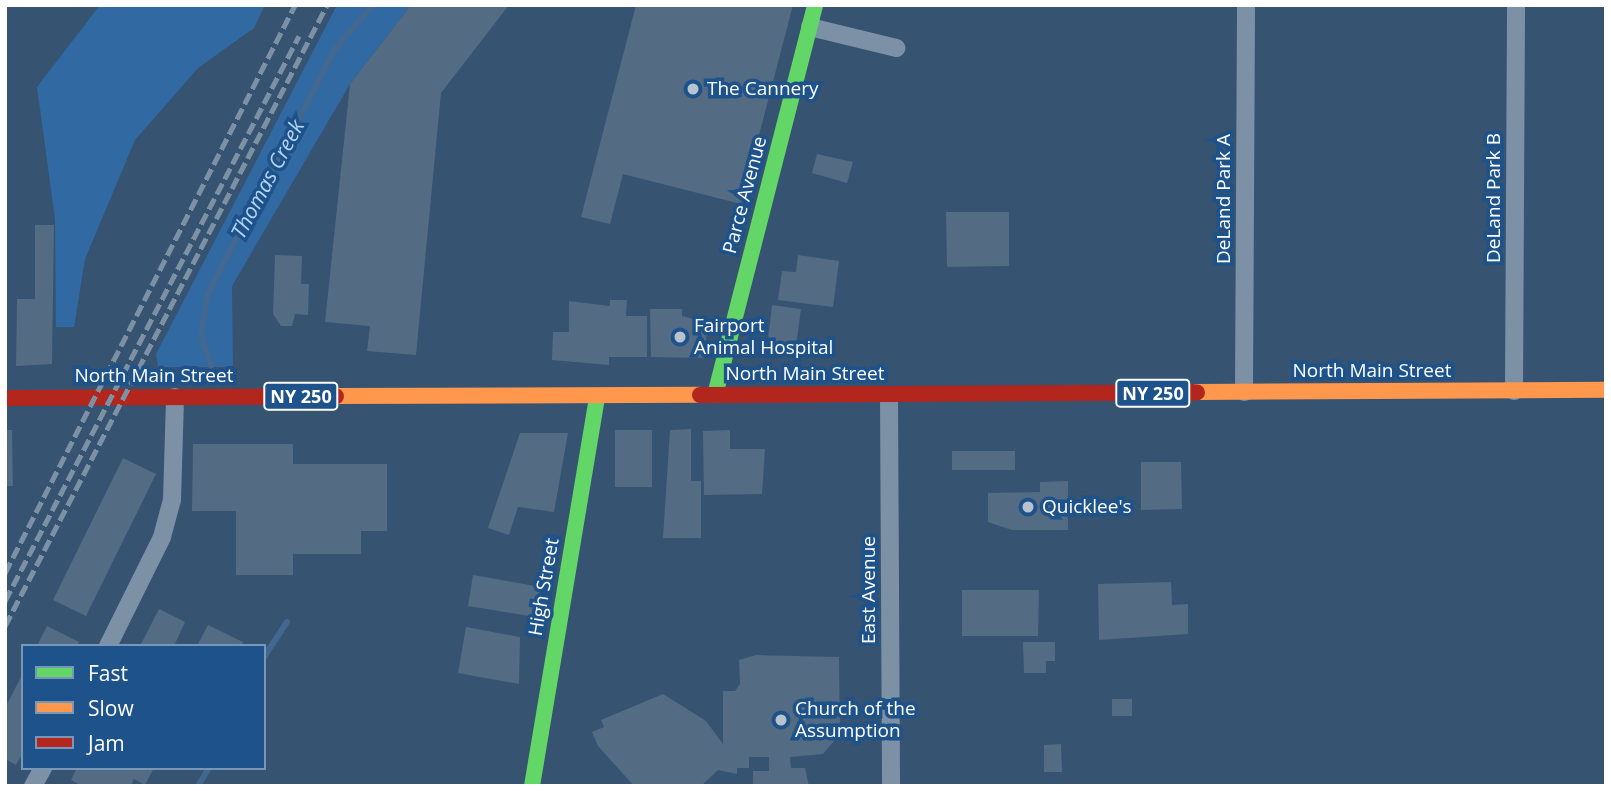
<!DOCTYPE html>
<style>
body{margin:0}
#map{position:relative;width:1611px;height:791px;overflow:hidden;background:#365372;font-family:"Open Sans",sans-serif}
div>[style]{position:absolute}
.green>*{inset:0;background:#3169a2}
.stream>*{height:6px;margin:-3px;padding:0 3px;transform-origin:3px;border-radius:3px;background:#426890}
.building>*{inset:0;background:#546b84}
.street>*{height:18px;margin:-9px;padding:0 9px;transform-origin:9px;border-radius:9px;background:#7d91a6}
.fast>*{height:16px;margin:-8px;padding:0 8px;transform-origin:8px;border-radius:8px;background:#63d668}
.slow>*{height:16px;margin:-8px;padding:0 8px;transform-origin:8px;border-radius:8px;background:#ff974d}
.jam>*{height:16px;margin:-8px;padding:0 8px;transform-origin:8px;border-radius:8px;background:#b3261e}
.rail>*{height:5px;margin-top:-2.5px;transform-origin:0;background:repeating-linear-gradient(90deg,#7d91a5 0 12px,transparent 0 17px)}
.dots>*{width:19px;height:19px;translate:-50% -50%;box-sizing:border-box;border:4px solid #1d528b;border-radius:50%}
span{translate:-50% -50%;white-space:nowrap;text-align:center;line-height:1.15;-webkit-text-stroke:7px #1d528b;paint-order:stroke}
.shield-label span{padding:2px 5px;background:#1d528b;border:2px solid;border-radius:5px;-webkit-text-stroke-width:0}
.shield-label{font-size:18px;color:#fff;font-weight:700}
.poi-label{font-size:19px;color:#fff}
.left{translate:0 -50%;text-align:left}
.street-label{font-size:19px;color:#fff}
.water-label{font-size:21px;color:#b4d4f4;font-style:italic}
.frame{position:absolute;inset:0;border:7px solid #fff;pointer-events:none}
.legend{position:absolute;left:21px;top:644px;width:245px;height:126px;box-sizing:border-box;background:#1d528b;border:2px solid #7797b9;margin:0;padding:9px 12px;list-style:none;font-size:21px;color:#fff}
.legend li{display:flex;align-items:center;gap:14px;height:35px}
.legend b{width:35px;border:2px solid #7797b9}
</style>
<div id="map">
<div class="green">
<div style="clip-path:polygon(100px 5px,265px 5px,254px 28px,198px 68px,135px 140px,85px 259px,74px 327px,56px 327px,55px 219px,37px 87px)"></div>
<div style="clip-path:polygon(337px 5px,411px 5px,350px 84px,232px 286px,233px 367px,158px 367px,156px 354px)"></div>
</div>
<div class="stream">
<div style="left:211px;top:366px;width:32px;rotate:-108deg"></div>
<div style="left:201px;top:336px;width:41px;rotate:-81.7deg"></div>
<div style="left:207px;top:295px;width:277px;rotate:-62.5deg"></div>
<div style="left:335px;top:49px;width:58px;rotate:-49.2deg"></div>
<div style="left:264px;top:657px;width:42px;rotate:-56.7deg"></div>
<div style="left:198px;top:786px;width:21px;rotate:-59deg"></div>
</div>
<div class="building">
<div style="clip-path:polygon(411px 5px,509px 5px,441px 93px,416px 355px,367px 351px,370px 326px,325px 322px,350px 84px)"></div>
<div style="clip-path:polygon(636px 5px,793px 5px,741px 204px,623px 174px,610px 224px,581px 217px)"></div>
<div style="clip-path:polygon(817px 154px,853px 162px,847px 183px,812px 173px)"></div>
<div style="clip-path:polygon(946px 212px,1009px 212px,1009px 266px,947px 267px)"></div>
<div style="clip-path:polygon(35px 225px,54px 225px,52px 364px,16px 366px,17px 299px,35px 299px)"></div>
<div style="clip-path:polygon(275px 255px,302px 256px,301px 284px,309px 284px,308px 315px,295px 314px,292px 326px,281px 326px,273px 314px)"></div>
<div style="clip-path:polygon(798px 255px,839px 261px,833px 307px,778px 300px,782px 271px,796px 272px)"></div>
<div style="clip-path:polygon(610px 300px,627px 300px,626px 316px,647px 316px,647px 357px,609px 357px,609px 365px,552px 360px,553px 332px,569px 332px,569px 301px,610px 306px)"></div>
<div style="clip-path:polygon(772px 305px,801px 309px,795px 353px,767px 349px)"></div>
<div style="clip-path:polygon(650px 309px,682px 309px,682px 316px,708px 323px,704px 358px,651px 357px)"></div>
<div style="clip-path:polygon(691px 429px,691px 481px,701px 481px,701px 538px,663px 538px,670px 430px)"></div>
<div style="clip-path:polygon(5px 430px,12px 430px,13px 486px,5px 486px)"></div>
<div style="clip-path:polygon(615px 430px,652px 430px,652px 487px,615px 487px)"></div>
<div style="clip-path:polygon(730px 430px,730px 449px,765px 449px,762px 494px,704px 495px,703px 431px)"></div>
<div style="clip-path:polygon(520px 433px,568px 433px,554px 512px,518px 507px,509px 535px,488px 528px)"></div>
<div style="clip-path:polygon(193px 444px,293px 444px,293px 464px,387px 464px,387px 531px,361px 531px,361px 554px,293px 554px,293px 575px,236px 575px,236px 511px,192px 511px)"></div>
<div style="clip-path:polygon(952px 451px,1015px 451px,1015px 470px,952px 470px)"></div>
<div style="clip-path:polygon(123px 458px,156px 474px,86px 616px,53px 600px)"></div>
<div style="clip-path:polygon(1141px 462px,1181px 462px,1182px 509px,1141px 510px)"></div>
<div style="clip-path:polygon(1068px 481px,1068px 530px,1012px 530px,988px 522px,988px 493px,1040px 492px,1040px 482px)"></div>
<div style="clip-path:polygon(473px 575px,541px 587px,536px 617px,468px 606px)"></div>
<div style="clip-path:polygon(1171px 582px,1172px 605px,1188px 604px,1188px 634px,1099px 640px,1098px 584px)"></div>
<div style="clip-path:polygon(962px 590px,1039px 590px,1038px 636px,962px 636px)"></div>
<div style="clip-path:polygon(159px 609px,185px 622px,174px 646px,140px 646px)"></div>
<div style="clip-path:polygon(208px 625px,243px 642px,242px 646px,197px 646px)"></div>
<div style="clip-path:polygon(47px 626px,79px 642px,77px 646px,37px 646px)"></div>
<div style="clip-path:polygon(466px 627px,520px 637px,519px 684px,458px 673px)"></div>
<div style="clip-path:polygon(1023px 642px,1055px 642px,1055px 661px,1046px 661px,1046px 673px,1024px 673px)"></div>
<div style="clip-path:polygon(756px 655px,839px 657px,840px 734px,823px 754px,790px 757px,791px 768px,805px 768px,809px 786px,753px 786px,753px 771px,769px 771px,769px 757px,749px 757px,749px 768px,737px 768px,737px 774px,718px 770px,701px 786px,634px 786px,598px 746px,592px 732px,604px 727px,601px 720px,663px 694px,706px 721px,723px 744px,723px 691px,735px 691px,740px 684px,739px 660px)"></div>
<div style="clip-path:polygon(23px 673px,23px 752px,16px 765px,5px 759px,5px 708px)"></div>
<div style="clip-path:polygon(1112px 699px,1132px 699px,1132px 716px,1112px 716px)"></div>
<div style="clip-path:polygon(1061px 744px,1062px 772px,1044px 772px,1044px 745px)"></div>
<div style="clip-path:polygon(77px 768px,154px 768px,145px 785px,134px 779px,131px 786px,82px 786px,71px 780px)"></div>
</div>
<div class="street">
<div style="left:810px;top:27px;width:89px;rotate:13.7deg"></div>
<div style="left:1514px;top:391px;width:386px;rotate:-89.7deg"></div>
<div style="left:1244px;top:392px;width:387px;rotate:-89.7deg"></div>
<div style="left:889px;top:395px;width:391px;rotate:89.7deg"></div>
<div style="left:108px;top:646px;width:122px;rotate:-63.6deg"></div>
<div style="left:162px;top:537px;width:38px;rotate:-75deg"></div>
<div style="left:172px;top:500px;width:103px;rotate:-88.3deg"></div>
<div style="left:33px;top:786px;width:21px;rotate:-61deg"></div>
</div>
<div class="fast">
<div style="left:715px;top:395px;width:403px;rotate:-75.6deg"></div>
<div style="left:532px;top:786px;width:395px;rotate:-80.5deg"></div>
</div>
<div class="slow">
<div style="left:1197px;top:392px;width:409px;rotate:-0.3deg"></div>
<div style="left:336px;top:396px;width:364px;rotate:-0.2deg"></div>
</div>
<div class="jam">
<div style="left:700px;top:395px;width:497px;rotate:-0.3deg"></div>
<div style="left:5px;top:398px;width:331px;rotate:-0.3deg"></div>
</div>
<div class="rail">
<div style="left:5px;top:573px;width:638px;rotate:-62.95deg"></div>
<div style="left:5px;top:601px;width:637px;rotate:-62.51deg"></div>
<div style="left:5px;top:626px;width:700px;rotate:-62.59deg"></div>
</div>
<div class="dots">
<div style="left:693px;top:89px;background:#b9c3ce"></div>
<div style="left:680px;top:337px;background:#b9c3ce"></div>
<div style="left:1028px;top:507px;background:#b9c3ce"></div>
<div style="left:781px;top:720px;background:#b9c3ce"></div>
</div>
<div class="shield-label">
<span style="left:1153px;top:393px">NY 250</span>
<span style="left:301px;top:396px">NY 250</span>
</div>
<div class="poi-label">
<span class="left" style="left:707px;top:89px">The Cannery</span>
<span class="left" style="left:694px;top:337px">Fairport<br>Animal Hospital</span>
<span class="left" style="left:1042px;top:507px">Quicklee's</span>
<span class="left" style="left:795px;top:720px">Church of the<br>Assumption</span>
</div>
<div class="street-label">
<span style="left:745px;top:195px;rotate:-75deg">Parce Avenue</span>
<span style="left:1494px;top:198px;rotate:-90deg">DeLand Park B</span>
<span style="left:1224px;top:199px;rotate:-90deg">DeLand Park A</span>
<span style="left:1372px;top:371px">North Main Street</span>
<span style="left:805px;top:374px">North Main Street</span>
<span style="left:154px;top:376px">North Main Street</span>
<span style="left:544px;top:587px;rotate:-80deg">High Street</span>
<span style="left:869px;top:590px;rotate:-90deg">East Avenue</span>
</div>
<div class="water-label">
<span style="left:267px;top:179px;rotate:-62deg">Thomas Creek</span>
</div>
<div class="frame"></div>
<ul class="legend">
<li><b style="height:9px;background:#63d668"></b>Fast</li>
<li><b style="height:9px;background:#ff974d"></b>Slow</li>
<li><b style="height:9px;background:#b3261e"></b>Jam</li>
</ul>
</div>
